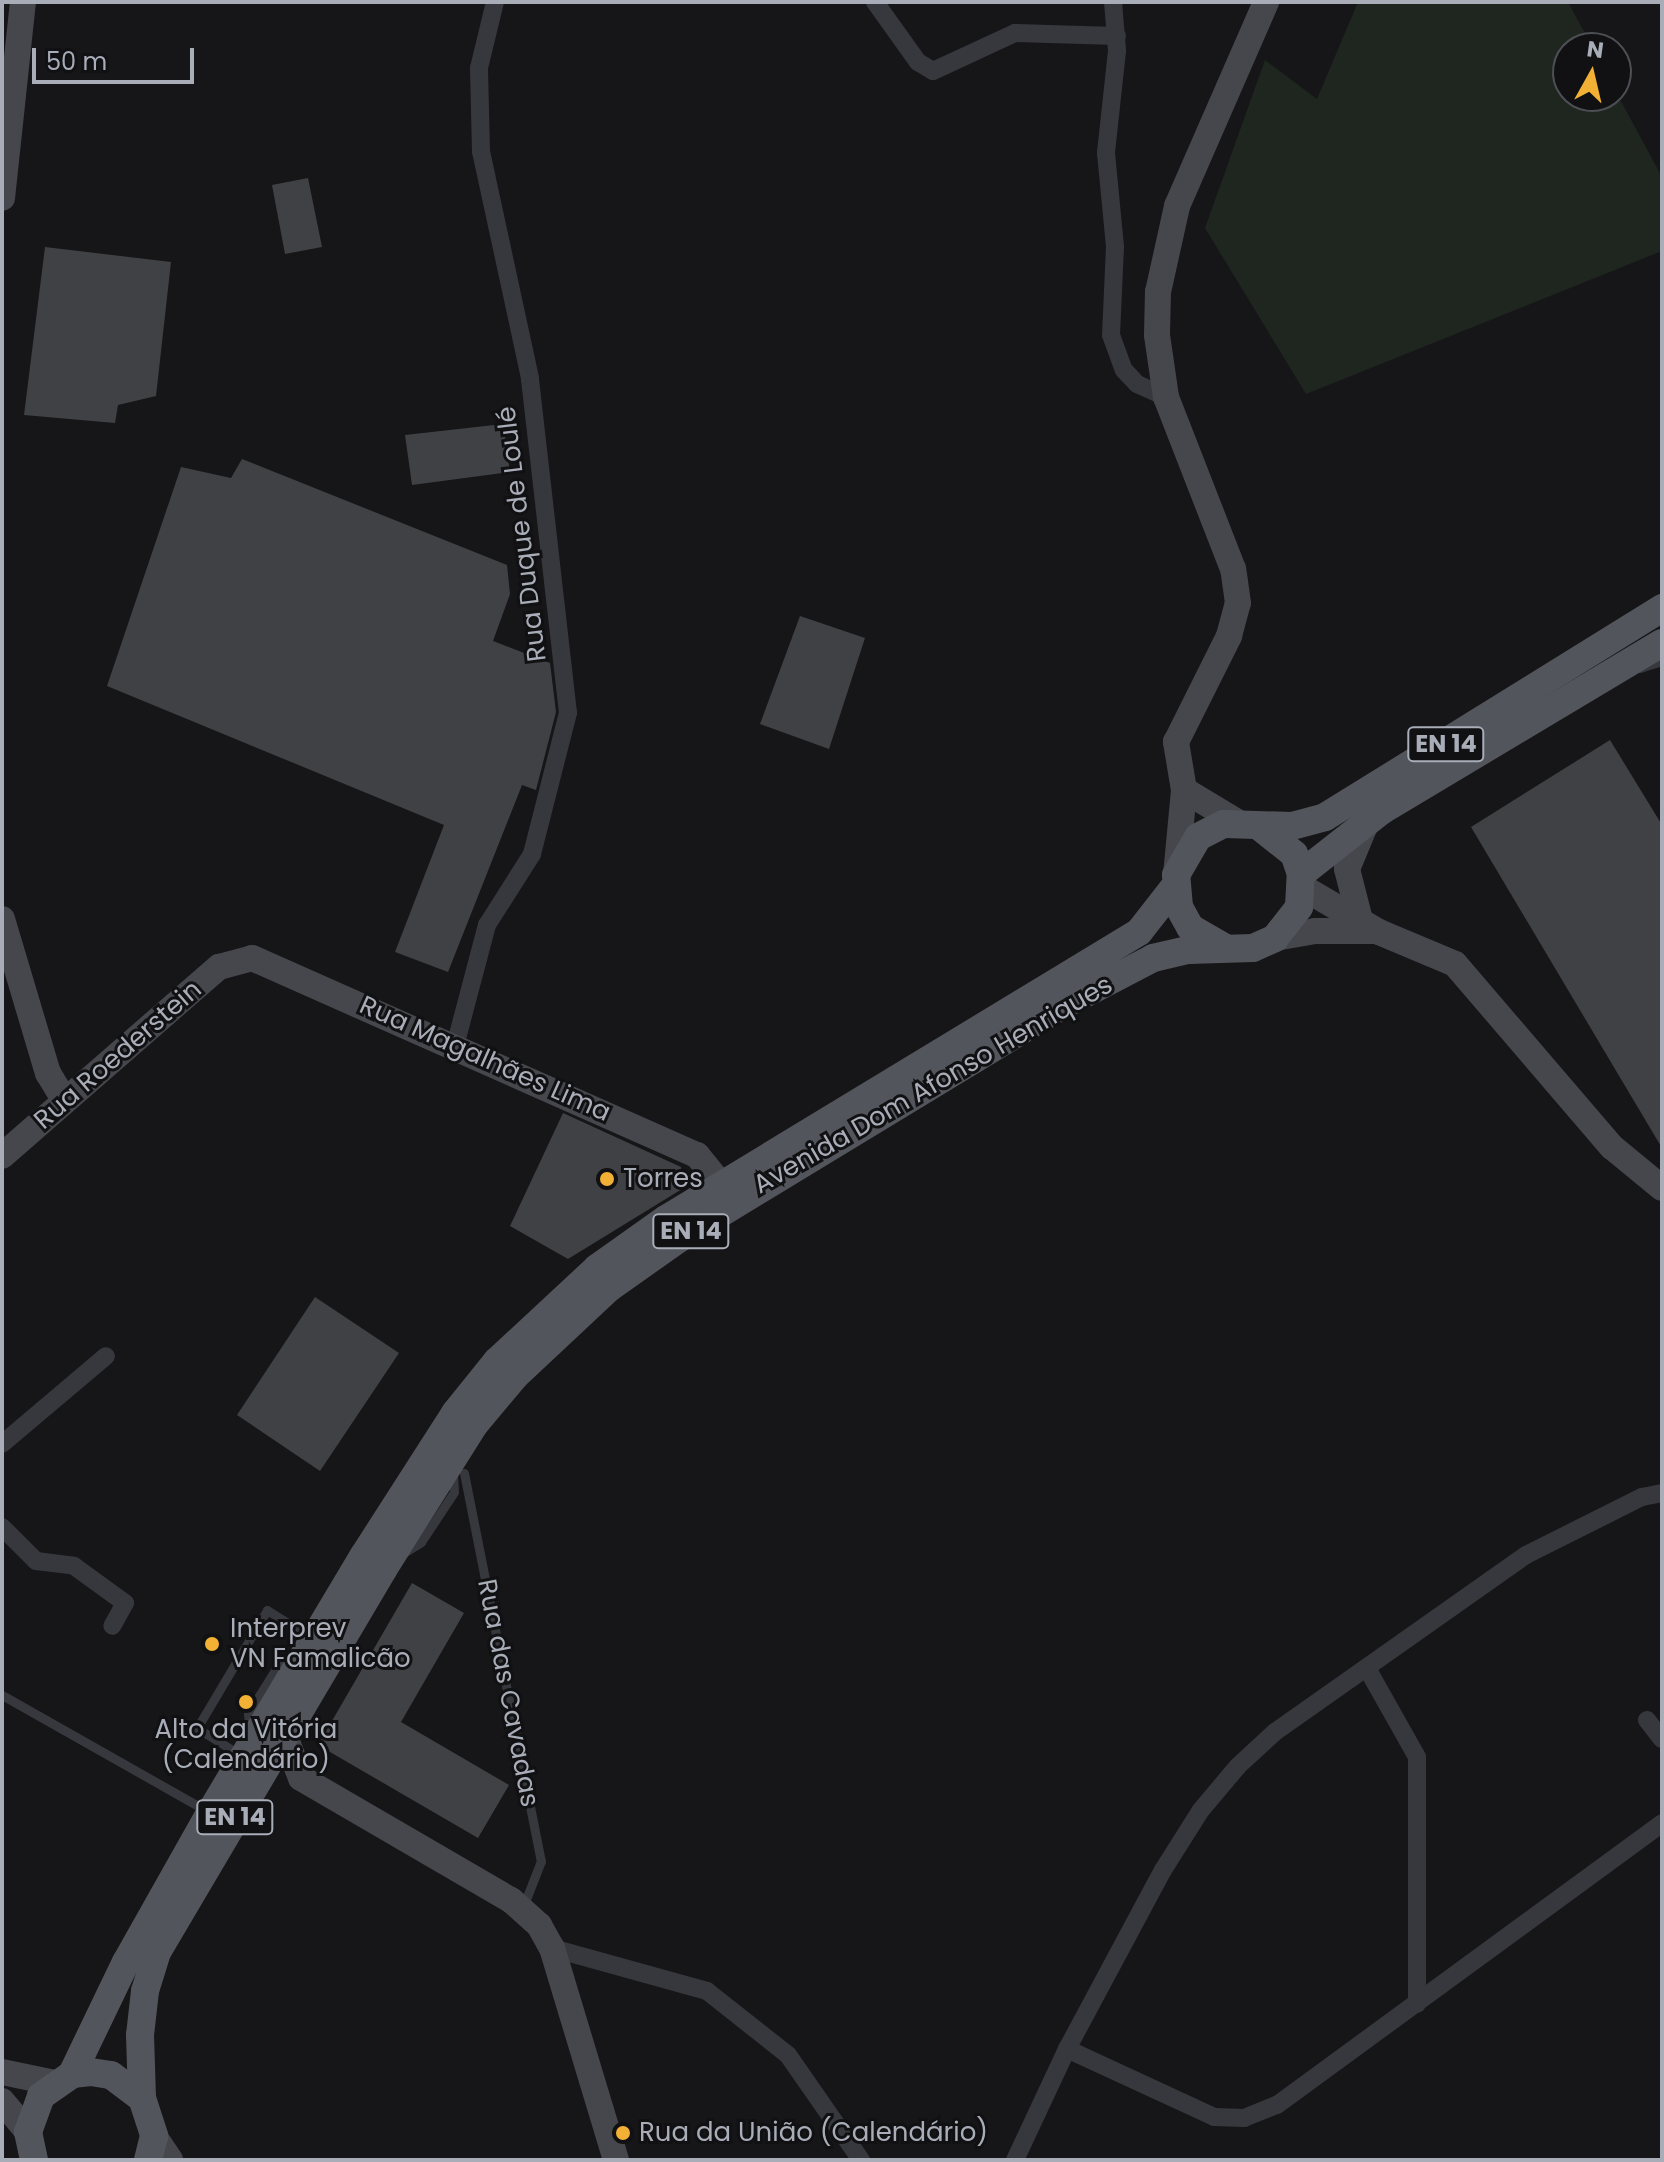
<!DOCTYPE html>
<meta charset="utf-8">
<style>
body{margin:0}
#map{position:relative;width:1664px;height:2162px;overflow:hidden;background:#161618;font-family:Poppins,sans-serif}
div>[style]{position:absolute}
.green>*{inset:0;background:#1e261f}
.building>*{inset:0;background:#404145}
.lane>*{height:9px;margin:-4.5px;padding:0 4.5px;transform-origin:4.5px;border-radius:4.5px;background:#37383d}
.street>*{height:18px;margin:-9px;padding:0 9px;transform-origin:9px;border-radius:9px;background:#37383d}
.secondary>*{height:26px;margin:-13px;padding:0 13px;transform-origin:13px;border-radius:13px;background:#45474d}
.primary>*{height:28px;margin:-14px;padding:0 14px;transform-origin:14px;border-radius:14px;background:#53555c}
.dots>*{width:22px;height:22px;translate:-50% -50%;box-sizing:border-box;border:4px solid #111113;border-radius:50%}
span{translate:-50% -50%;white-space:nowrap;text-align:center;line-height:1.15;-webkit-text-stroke:6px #111113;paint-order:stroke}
.shield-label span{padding:2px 6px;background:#111113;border:2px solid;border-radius:6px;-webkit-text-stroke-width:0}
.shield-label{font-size:24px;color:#a8adb8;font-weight:700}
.street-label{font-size:26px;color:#a8adb8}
.poi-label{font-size:26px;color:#a8adb8}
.left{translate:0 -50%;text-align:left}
.frame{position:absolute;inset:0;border:4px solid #a8adb8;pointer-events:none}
.north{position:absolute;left:1552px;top:32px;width:80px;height:80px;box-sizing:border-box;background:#111113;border:2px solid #4d4f55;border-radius:50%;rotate:8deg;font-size:22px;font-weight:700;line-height:32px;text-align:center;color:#a8adb8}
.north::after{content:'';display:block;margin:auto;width:28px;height:36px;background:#f2b134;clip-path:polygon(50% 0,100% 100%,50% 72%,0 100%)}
.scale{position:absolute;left:32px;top:48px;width:162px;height:36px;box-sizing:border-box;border:4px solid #a8adb8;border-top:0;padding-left:10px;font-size:24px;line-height:28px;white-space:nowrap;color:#a8adb8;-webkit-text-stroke:6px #111113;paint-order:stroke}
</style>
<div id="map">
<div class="green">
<div style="clip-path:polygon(1358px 2px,1568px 2px,1593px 48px,1568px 48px,1568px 96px,1616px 96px,1616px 92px,1662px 177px,1662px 251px,1306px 394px,1205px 228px,1265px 60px,1317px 99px)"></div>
</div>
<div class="building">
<div style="clip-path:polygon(308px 178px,322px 247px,285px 254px,272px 185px)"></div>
<div style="clip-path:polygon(45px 247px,171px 262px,156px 396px,118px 405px,115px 423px,24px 415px)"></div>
<div style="clip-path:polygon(503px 424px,510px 472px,412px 485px,405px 435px)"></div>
<div style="clip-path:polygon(242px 459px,507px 565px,510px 594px,493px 641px,550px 663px,556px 712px,536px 790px,522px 785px,448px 972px,395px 952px,444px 825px,107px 686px,181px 467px,231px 478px)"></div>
<div style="clip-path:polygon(800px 616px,865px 638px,829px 749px,760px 724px)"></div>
<div style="clip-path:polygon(1610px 740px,1662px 825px,1662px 1148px,1471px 827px)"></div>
<div style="clip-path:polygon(563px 1113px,681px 1167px,682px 1189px,568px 1259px,510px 1226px)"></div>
<div style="clip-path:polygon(315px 1297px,399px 1353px,320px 1471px,237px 1415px)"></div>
<div style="clip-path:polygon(412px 1583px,464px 1613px,401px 1722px,509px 1785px,478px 1838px,318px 1745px)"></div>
</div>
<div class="lane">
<div style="left:1640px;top:668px;width:23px;rotate:-18deg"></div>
<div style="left:464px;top:1473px;width:396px;rotate:78.8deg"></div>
<div style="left:541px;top:1861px;width:49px;rotate:111.4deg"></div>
<div style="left:402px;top:1554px;width:22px;rotate:-32deg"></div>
<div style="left:421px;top:1542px;width:60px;rotate:-56.6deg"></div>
<div style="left:454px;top:1492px;width:18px;rotate:-93deg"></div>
<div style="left:2px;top:1695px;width:236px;rotate:29.5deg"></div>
<div style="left:250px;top:1733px;width:20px;rotate:-96deg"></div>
<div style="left:248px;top:1713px;width:58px;rotate:-57.7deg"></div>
<div style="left:279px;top:1664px;width:18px;rotate:-29deg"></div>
<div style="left:242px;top:1756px;width:53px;rotate:-148.1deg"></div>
<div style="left:197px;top:1728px;width:137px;rotate:-59.3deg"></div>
<div style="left:267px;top:1610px;width:51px;rotate:32.1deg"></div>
</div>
<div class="street">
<div style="left:875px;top:2px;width:74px;rotate:54.4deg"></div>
<div style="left:918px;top:62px;width:17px;rotate:31deg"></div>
<div style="left:933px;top:71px;width:90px;rotate:-24.9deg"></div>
<div style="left:1015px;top:33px;width:102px;rotate:1.7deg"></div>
<div style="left:1113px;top:2px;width:49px;rotate:85.3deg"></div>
<div style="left:1117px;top:51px;width:103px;rotate:96.2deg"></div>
<div style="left:1106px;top:153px;width:94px;rotate:84.5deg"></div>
<div style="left:1115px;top:247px;width:88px;rotate:92.6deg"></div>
<div style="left:1111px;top:335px;width:37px;rotate:70deg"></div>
<div style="left:1124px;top:370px;width:19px;rotate:47deg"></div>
<div style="left:1137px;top:384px;width:32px;rotate:24deg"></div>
<div style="left:455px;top:1046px;width:125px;rotate:-75.2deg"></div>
<div style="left:487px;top:925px;width:84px;rotate:-57.6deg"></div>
<div style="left:532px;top:854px;width:146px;rotate:-75.7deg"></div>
<div style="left:568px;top:713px;width:337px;rotate:-96.5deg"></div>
<div style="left:530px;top:378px;width:232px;rotate:-102.2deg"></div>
<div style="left:481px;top:151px;width:83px;rotate:-91.4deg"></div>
<div style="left:479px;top:68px;width:68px;rotate:-76.4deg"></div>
<div style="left:2px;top:1444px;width:136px;rotate:-40.2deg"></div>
<div style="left:2px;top:1527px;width:48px;rotate:45deg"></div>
<div style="left:36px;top:1561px;width:38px;rotate:7deg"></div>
<div style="left:74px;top:1566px;width:63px;rotate:36deg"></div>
<div style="left:125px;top:1603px;width:26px;rotate:119deg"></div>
<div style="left:1368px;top:1670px;width:100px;rotate:60.6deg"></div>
<div style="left:1417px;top:1757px;width:247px;rotate:90deg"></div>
<div style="left:1647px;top:1720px;width:24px;rotate:52deg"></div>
<div style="left:552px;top:1948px;width:161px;rotate:15.5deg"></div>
<div style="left:707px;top:1991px;width:103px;rotate:38.3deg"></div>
<div style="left:788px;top:2055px;width:128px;rotate:55.2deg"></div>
<div style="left:1067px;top:2049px;width:162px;rotate:24.8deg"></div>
<div style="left:1214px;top:2117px;width:30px;rotate:2deg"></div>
<div style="left:1244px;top:2118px;width:35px;rotate:-22deg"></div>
<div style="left:1277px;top:2105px;width:477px;rotate:-36.2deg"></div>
<div style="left:1015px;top:2160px;width:123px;rotate:-64.9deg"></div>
<div style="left:1067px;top:2049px;width:203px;rotate:-61.8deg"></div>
<div style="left:1163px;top:1870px;width:71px;rotate:-57.7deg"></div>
<div style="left:1201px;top:1810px;width:57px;rotate:-49.9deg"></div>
<div style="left:1238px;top:1766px;width:50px;rotate:-42.6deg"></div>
<div style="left:1275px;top:1732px;width:307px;rotate:-35.2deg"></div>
<div style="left:1526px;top:1555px;width:130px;rotate:-26.6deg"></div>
<div style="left:1642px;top:1497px;width:20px;rotate:-11deg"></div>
</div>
<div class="secondary">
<div style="left:2px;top:198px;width:197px;rotate:-83.9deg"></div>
<div style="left:1184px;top:790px;width:64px;rotate:31deg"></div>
<div style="left:1176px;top:875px;width:85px;rotate:-84.6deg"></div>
<div style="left:1184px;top:790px;width:49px;rotate:-99.5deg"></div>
<div style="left:1176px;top:742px;width:119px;rotate:-63.4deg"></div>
<div style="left:1229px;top:636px;width:34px;rotate:-75deg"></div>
<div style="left:1238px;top:603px;width:34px;rotate:-98deg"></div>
<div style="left:1233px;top:569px;width:185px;rotate:-111.3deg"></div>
<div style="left:1166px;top:397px;width:63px;rotate:-98.3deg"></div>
<div style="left:1157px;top:335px;width:43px;rotate:-88.7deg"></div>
<div style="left:1158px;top:292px;width:88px;rotate:-77.5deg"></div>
<div style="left:1177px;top:206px;width:223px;rotate:-66.4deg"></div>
<div style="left:1302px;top:887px;width:89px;rotate:30.3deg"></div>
<div style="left:1379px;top:932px;width:82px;rotate:22.8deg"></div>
<div style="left:1455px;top:964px;width:241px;rotate:49.4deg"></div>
<div style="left:1612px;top:1147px;width:65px;rotate:39.4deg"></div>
<div style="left:2px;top:919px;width:161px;rotate:73.4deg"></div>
<div style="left:48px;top:1073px;width:31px;rotate:59deg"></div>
<div style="left:1360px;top:920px;width:53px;rotate:-104.3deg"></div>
<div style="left:1347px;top:869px;width:52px;rotate:-67.4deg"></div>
<div style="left:1275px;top:938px;width:41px;rotate:-9.9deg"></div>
<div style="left:1315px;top:931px;width:57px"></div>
<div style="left:2px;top:1156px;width:288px;rotate:-41.1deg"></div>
<div style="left:219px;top:967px;width:34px;rotate:-15deg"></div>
<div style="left:252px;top:958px;width:487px;rotate:23.9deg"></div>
<div style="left:697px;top:1155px;width:36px;rotate:51deg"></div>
<div style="left:284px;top:1734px;width:47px;rotate:68.9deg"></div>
<div style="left:301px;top:1778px;width:243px;rotate:30.2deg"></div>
<div style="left:511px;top:1900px;width:38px;rotate:42deg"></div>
<div style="left:539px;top:1925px;width:26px;rotate:61deg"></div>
<div style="left:552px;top:1948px;width:221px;rotate:73.2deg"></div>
<div style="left:2px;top:2072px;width:54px;rotate:11.7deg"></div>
<div style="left:2px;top:2101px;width:40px;rotate:50deg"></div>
<div style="left:154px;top:2136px;width:29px;rotate:56deg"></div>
</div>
<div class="primary">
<div style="left:1301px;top:874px;width:102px;rotate:-38.2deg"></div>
<div style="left:1381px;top:811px;width:327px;rotate:-30.9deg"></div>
<div style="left:1224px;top:947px;width:39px;rotate:-150deg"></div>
<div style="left:1190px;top:927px;width:23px;rotate:-119deg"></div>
<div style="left:1179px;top:907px;width:32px;rotate:-95deg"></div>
<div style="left:1176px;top:875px;width:44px;rotate:-59.9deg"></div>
<div style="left:1198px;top:837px;width:29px;rotate:-27deg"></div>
<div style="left:1224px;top:824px;width:68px;rotate:1.7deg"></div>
<div style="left:1292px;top:826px;width:34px;rotate:-15deg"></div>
<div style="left:1325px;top:817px;width:397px;rotate:-31.8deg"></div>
<div style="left:72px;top:2074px;width:124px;rotate:-64.3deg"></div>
<div style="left:126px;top:1962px;width:171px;rotate:-60.6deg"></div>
<div style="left:210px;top:1813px;width:300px;rotate:-59.2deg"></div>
<div style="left:364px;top:1555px;width:169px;rotate:-57.3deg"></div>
<div style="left:455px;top:1413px;width:67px;rotate:-51.1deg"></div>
<div style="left:497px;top:1361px;width:137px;rotate:-42.9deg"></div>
<div style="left:597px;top:1268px;width:85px;rotate:-35.4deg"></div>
<div style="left:666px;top:1219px;width:553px;rotate:-31.25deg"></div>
<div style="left:1139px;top:932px;width:58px;rotate:-52deg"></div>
<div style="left:142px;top:2098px;width:63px;rotate:-91.8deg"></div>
<div style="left:140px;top:2035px;width:44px;rotate:-83.5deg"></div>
<div style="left:145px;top:1991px;width:41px;rotate:-72.9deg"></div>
<div style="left:157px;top:1952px;width:446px;rotate:-59.4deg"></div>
<div style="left:384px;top:1568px;width:169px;rotate:-57.8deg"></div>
<div style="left:474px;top:1425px;width:64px;rotate:-50.1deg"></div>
<div style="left:515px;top:1376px;width:129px;rotate:-43.1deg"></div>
<div style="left:609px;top:1288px;width:87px;rotate:-35.2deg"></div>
<div style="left:680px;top:1238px;width:453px;rotate:-31.3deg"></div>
<div style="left:1067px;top:1003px;width:97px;rotate:-27.6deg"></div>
<div style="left:1153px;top:958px;width:37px;rotate:-13deg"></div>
<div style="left:1189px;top:950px;width:64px;rotate:-1.8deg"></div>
<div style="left:1253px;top:948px;width:24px;rotate:-24deg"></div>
<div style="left:1275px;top:938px;width:39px;rotate:-52deg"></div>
<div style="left:1299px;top:907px;width:33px;rotate:-87deg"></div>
<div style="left:1301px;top:874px;width:21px;rotate:-109deg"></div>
<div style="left:1294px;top:854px;width:43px;rotate:-141.5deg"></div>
<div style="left:34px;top:2160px;width:29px;rotate:-102deg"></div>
<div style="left:28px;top:2132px;width:38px;rotate:-70deg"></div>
<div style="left:41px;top:2096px;width:38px;rotate:-35deg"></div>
<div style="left:72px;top:2074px;width:19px;rotate:-6deg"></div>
<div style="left:91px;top:2072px;width:20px;rotate:9deg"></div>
<div style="left:111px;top:2075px;width:39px;rotate:37deg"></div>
<div style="left:142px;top:2098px;width:40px;rotate:72deg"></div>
<div style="left:154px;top:2136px;width:25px;rotate:104deg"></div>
</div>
<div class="dots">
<div style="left:607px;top:1179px;background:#f2b134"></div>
<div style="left:212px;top:1644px;background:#f2b134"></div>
<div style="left:246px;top:1702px;background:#f2b134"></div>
<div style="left:623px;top:2133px;background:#f2b134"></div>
</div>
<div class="shield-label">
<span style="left:1446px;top:744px">EN 14</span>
<span style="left:691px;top:1231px">EN 14</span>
<span style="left:235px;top:1817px">EN 14</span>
</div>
<div class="street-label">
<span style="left:522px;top:534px;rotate:-97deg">Rua Duque de Loulé</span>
<span style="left:118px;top:1055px;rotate:-41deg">Rua Roederstein</span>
<span style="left:485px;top:1059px;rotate:24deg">Rua Magalhães Lima</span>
<span style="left:933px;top:1085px;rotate:-30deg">Avenida Dom Afonso Henriques</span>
<span style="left:508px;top:1693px;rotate:79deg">Rua das Cavadas</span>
</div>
<div class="poi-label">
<span class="left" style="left:623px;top:1179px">Torres</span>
<span class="left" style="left:230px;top:1644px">Interprev<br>VN Famalicão</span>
<span style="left:246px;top:1745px">Alto da Vitória<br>(Calendário)</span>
<span class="left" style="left:639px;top:2133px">Rua da União (Calendário)</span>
</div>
<div class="frame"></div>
<div class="north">N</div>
<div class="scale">50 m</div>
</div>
